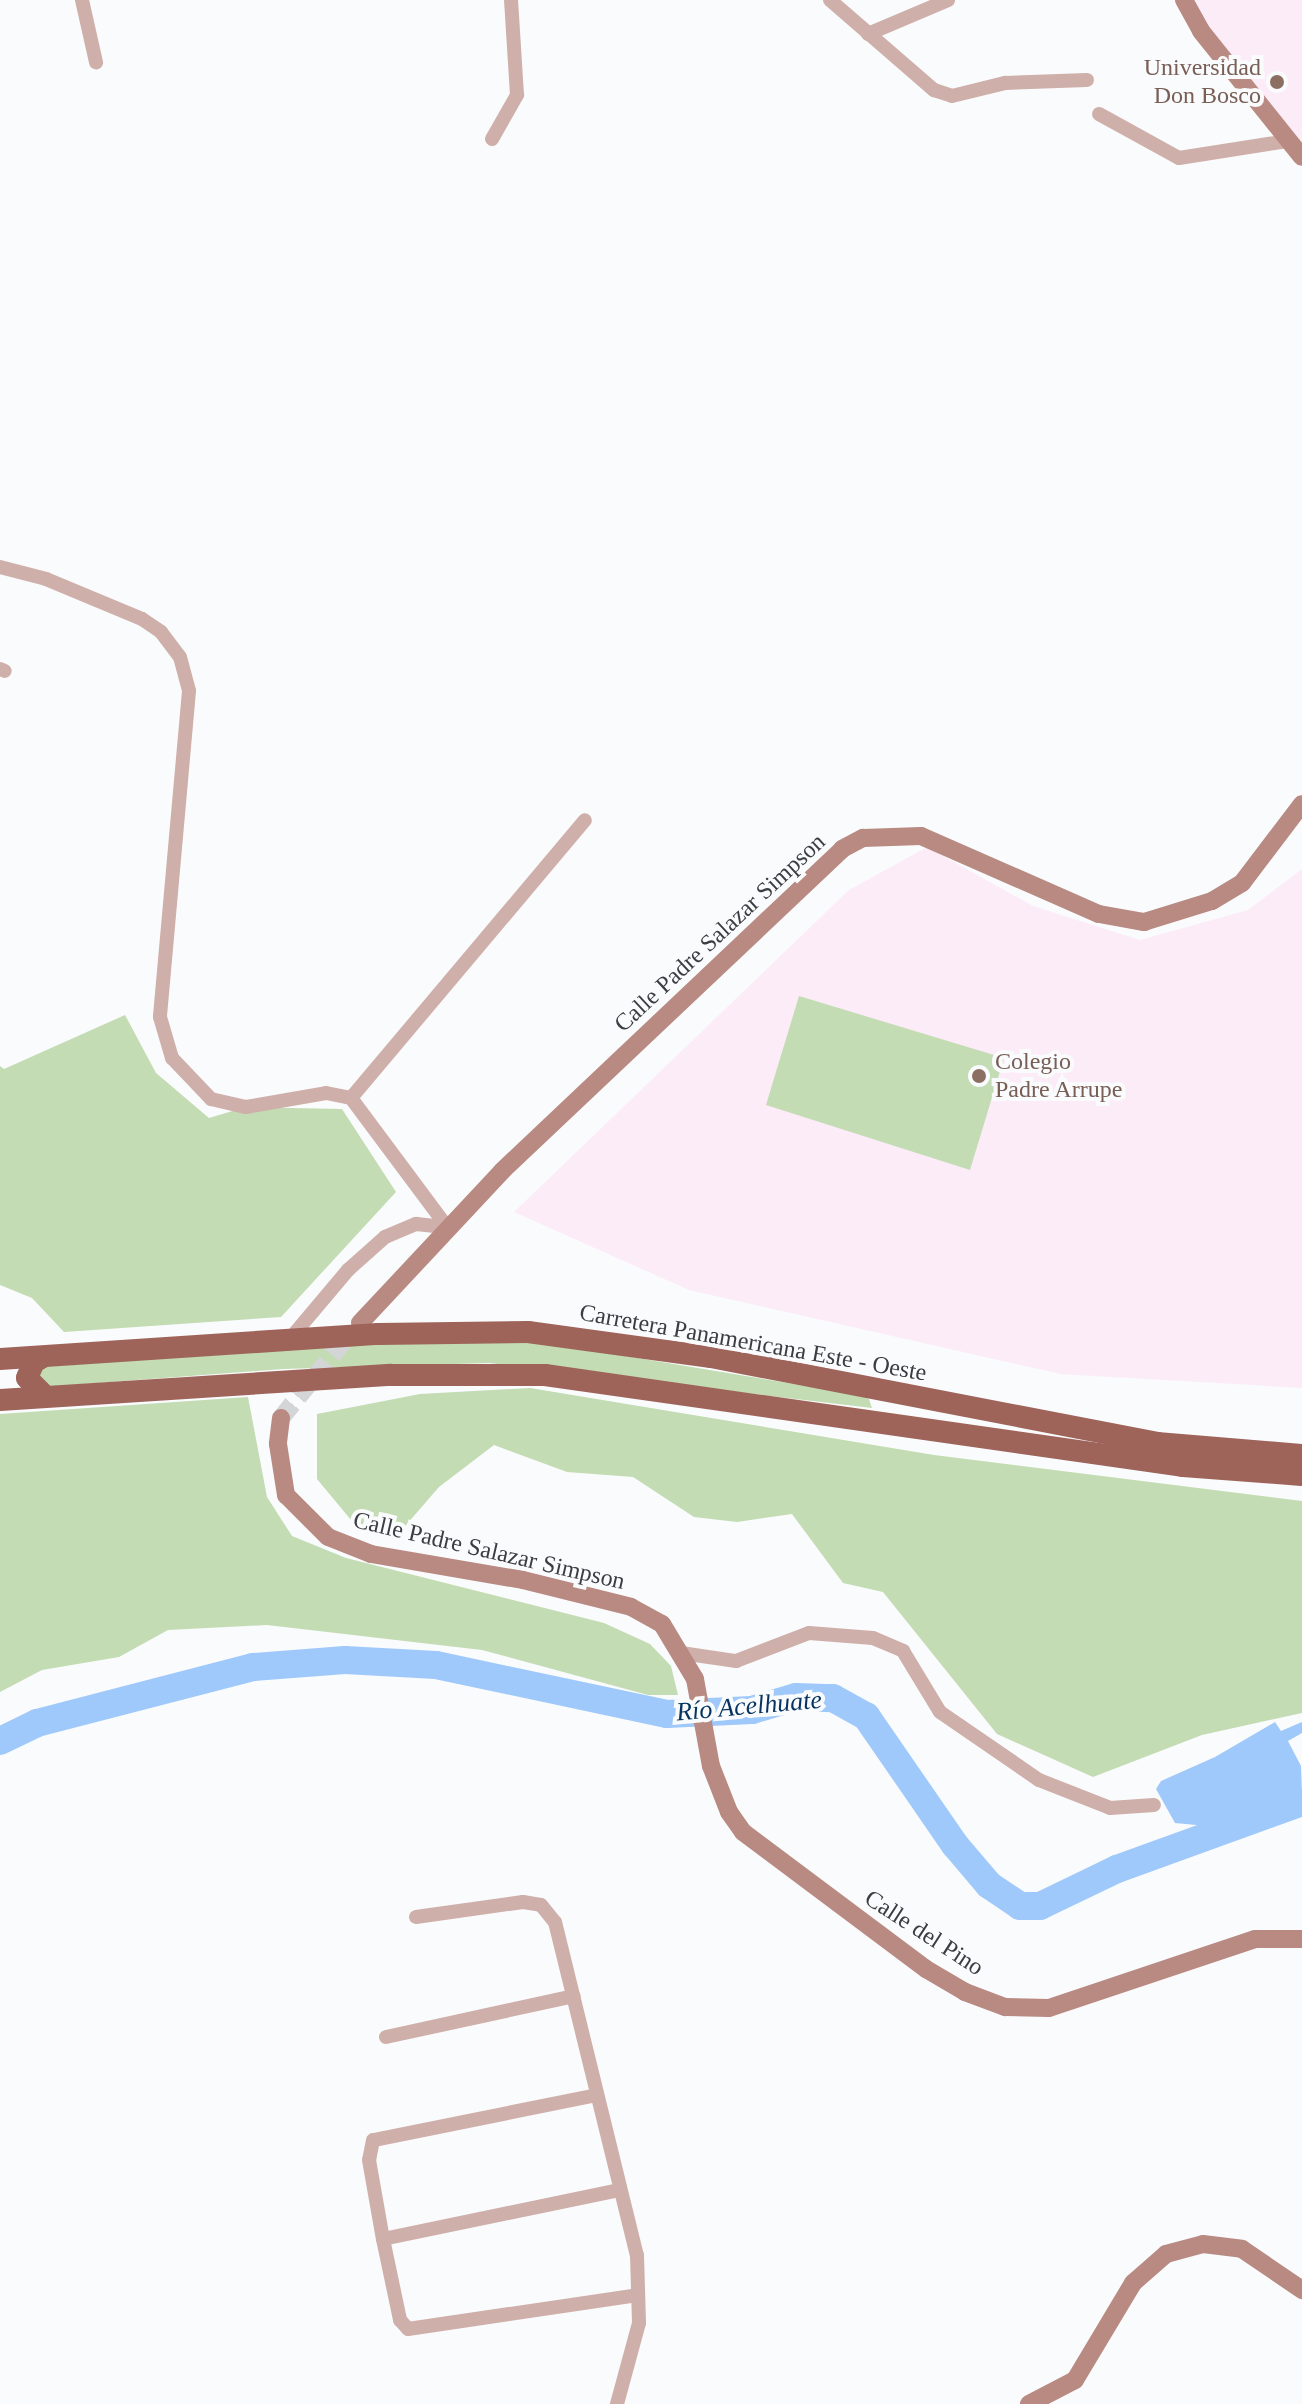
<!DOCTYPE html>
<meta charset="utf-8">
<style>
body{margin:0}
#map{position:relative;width:1302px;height:2404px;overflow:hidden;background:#fafbfd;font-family:Georgia,serif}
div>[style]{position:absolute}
.education>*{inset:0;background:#fcecf8}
.green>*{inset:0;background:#c3dcb4}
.water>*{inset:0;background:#9fc9fb}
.river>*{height:28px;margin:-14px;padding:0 14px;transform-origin:14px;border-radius:14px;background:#9fc9fb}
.secondary-tunnel>*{height:18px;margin-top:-9px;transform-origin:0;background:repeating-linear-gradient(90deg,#d4d5d7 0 18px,transparent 0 27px)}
.minor>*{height:14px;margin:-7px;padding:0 7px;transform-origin:7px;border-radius:7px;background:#cfafaa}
.secondary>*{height:18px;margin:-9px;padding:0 9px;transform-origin:9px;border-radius:9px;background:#b88a82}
.trunk>*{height:22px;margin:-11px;padding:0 11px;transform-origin:11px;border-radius:11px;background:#9e645a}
.dots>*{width:22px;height:22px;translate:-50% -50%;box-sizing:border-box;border:4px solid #fafbfd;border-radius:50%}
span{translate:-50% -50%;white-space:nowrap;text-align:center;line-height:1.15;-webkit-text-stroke:8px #fafbfd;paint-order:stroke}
.education-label{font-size:24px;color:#785e54}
.right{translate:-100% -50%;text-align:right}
.left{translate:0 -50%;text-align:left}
.street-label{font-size:24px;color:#3b3d40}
.water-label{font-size:26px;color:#06335f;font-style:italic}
</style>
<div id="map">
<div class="education">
<div style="clip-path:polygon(1193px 0,1302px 0,1302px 143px,1203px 22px)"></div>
<div style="clip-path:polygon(927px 847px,1033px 906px,1140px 940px,1248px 910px,1302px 869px,1302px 1388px,1060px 1374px,689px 1290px,514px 1212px,849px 890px)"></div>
</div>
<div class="green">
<div style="clip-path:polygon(799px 996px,1004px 1058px,970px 1170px,766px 1105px)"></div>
<div style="clip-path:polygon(125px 1015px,156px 1073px,209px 1118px,246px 1107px,342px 1109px,396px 1192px,281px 1317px,64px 1332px,32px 1298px,0 1285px,0 1066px,4px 1069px)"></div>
<div style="clip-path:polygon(370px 1342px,547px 1343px,860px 1395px,869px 1399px,872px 1408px,489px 1363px,283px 1369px,44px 1387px,34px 1373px,42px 1366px)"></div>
<div style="clip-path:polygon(530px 1388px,934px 1455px,1302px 1501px,1302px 1713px,1202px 1735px,1093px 1777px,997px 1734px,883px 1592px,843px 1583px,792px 1514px,737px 1522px,694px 1517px,633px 1477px,567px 1472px,494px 1445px,439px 1487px,400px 1532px,356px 1526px,317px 1479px,317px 1414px,420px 1394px)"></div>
<div style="clip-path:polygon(248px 1397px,267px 1497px,292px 1536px,346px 1558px,604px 1623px,650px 1644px,671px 1666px,678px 1695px,648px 1695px,482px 1650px,267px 1625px,168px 1630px,119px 1657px,42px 1670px,0 1692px,0 1414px)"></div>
</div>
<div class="water">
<div style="clip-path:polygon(1275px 1722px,1281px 1731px,1302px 1722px,1302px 1733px,1288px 1741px,1301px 1766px,1302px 1794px,1207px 1826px,1175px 1823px,1156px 1789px,1161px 1781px,1215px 1757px)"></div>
</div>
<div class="river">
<div style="left:0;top:1741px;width:41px;rotate:-25.9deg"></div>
<div style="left:37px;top:1723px;width:223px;rotate:-14.5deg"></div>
<div style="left:253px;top:1667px;width:92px;rotate:-4.4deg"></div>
<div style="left:345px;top:1660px;width:91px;rotate:3.1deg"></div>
<div style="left:436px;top:1665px;width:236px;rotate:12deg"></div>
<div style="left:667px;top:1714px;width:85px;rotate:-2.7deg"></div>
<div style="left:752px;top:1710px;width:46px;rotate:-16.5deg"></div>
<div style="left:796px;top:1697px;width:37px;rotate:2deg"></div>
<div style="left:833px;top:1698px;width:38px;rotate:29deg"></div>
<div style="left:866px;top:1716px;width:157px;rotate:55.4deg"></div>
<div style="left:955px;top:1845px;width:52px;rotate:49.6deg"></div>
<div style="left:989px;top:1885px;width:37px;rotate:34deg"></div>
<div style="left:1020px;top:1906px;width:20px"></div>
<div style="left:1040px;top:1906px;width:85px;rotate:-25.7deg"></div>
<div style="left:1117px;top:1869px;width:197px;rotate:-19.9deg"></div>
</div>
<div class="secondary-tunnel">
<div style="left:281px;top:1418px;width:112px;rotate:-50.8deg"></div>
</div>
<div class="minor">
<div style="left:82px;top:0;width:64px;rotate:77.3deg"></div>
<div style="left:830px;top:0;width:138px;rotate:40.9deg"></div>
<div style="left:934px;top:90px;width:19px;rotate:18deg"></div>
<div style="left:952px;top:96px;width:55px;rotate:-13.8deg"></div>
<div style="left:1005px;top:83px;width:82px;rotate:-2.1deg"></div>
<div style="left:868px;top:34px;width:87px;rotate:-23deg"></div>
<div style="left:1099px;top:114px;width:91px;rotate:28.8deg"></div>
<div style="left:1179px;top:158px;width:110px;rotate:-8.9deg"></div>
<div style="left:492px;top:139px;width:51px;rotate:-60.4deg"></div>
<div style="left:517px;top:95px;width:95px;rotate:-93.6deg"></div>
<div style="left:0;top:567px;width:48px;rotate:14.6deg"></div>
<div style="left:46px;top:579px;width:104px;rotate:22.6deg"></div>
<div style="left:142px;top:619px;width:23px;rotate:34deg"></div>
<div style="left:161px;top:632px;width:31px;rotate:53deg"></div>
<div style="left:180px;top:657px;width:35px;rotate:75deg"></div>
<div style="left:189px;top:691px;width:327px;rotate:95.1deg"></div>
<div style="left:160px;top:1017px;width:43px;rotate:73.7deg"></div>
<div style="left:172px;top:1058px;width:57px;rotate:46.4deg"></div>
<div style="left:211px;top:1099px;width:36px;rotate:13deg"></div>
<div style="left:246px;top:1107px;width:81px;rotate:-9.9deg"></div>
<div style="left:326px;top:1093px;width:25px;rotate:11deg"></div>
<div style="left:351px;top:1098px;width:161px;rotate:53.3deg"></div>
<div style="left:0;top:669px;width:5px;rotate:22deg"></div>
<div style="left:351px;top:1098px;width:363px;rotate:-49.9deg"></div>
<div style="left:289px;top:1340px;width:92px;rotate:-49.9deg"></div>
<div style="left:348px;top:1270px;width:50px;rotate:-41.7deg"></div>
<div style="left:385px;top:1237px;width:34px;rotate:-23deg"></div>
<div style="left:416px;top:1224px;width:31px;rotate:6deg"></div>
<div style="left:681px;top:1653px;width:56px;rotate:8.3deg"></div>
<div style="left:736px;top:1661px;width:78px;rotate:-21deg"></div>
<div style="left:809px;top:1633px;width:64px;rotate:4.5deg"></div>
<div style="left:873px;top:1638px;width:33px;rotate:23deg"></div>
<div style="left:903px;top:1651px;width:71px;rotate:58.8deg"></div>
<div style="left:940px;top:1712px;width:120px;rotate:34.5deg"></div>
<div style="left:1039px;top:1780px;width:76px;rotate:21.5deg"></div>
<div style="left:1110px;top:1808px;width:44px;rotate:-3.9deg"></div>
<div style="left:416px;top:1917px;width:108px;rotate:-8deg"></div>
<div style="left:523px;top:1902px;width:18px;rotate:9deg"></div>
<div style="left:541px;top:1905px;width:22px;rotate:51deg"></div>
<div style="left:555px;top:1922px;width:343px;rotate:76.2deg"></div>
<div style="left:637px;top:2255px;width:68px;rotate:88.3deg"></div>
<div style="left:639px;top:2323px;width:84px;rotate:105.2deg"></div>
<div style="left:386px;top:2037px;width:192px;rotate:-12.3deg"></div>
<div style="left:597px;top:2095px;width:228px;rotate:168.6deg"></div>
<div style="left:373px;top:2140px;width:20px;rotate:101deg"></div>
<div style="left:369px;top:2160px;width:80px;rotate:80deg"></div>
<div style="left:383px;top:2239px;width:83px;rotate:78.1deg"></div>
<div style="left:400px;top:2320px;width:12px;rotate:48deg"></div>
<div style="left:408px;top:2329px;width:232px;rotate:-8.4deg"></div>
<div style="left:383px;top:2239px;width:242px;rotate:-11.7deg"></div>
</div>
<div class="secondary">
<div style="left:1184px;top:0;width:35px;rotate:61deg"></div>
<div style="left:1201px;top:31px;width:161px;rotate:51.3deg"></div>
<div style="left:360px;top:1323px;width:208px;rotate:-46.9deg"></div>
<div style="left:502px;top:1171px;width:468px;rotate:-43.4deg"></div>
<div style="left:842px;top:849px;width:24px;rotate:-28deg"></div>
<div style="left:863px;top:838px;width:58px;rotate:-2deg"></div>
<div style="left:921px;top:836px;width:194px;rotate:23.7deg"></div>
<div style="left:1099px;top:914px;width:46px;rotate:10.1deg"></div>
<div style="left:1144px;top:922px;width:71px;rotate:-17.2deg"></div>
<div style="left:1212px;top:901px;width:35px;rotate:-31deg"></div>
<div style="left:1242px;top:883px;width:99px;rotate:-52.8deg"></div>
<div style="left:281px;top:1418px;width:26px;rotate:97deg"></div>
<div style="left:278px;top:1444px;width:52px;rotate:81.1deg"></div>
<div style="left:286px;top:1495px;width:59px;rotate:45deg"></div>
<div style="left:328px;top:1537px;width:46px;rotate:21.6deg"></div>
<div style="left:371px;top:1554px;width:154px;rotate:9.7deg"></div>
<div style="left:523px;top:1580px;width:111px;rotate:14deg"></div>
<div style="left:631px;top:1607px;width:35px;rotate:29deg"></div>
<div style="left:662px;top:1624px;width:64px;rotate:59deg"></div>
<div style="left:695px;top:1679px;width:88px;rotate:79.6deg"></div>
<div style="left:711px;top:1766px;width:49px;rotate:68.6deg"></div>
<div style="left:729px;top:1812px;width:24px;rotate:55deg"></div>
<div style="left:743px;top:1832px;width:229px;rotate:36.8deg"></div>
<div style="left:926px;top:1969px;width:45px;rotate:30.5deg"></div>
<div style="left:965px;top:1992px;width:43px;rotate:20.6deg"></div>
<div style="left:1005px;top:2007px;width:44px;rotate:1.3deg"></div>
<div style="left:1049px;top:2008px;width:217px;rotate:-18.5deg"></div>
<div style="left:1255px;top:1939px;width:47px"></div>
<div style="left:1029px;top:2404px;width:52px;rotate:-27.6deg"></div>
<div style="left:1075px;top:2380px;width:113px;rotate:-59.1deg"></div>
<div style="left:1133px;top:2283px;width:44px;rotate:-41.3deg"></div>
<div style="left:1166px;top:2254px;width:38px;rotate:-15deg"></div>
<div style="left:1203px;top:2244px;width:39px;rotate:7deg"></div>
<div style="left:1242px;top:2249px;width:73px;rotate:34.3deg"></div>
</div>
<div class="trunk">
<div style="left:43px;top:1357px;width:10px;rotate:151deg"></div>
<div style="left:34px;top:1362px;width:17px;rotate:114deg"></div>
<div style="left:27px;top:1378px;width:25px;rotate:45deg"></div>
<div style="left:0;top:1359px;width:379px;rotate:-3.8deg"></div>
<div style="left:378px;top:1334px;width:150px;rotate:-0.8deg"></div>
<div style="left:528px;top:1332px;width:185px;rotate:7.8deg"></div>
<div style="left:711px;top:1357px;width:454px;rotate:10.9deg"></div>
<div style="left:1157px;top:1443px;width:145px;rotate:4.7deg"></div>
<div style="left:0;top:1400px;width:392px;rotate:-3.7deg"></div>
<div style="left:391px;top:1375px;width:154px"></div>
<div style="left:545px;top:1375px;width:644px;rotate:8.12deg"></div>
<div style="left:1183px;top:1466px;width:119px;rotate:4.3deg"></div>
</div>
<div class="dots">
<div style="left:1277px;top:82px;background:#8d6e63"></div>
<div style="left:979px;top:1076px;background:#8d6e63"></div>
</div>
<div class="education-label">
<span class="right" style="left:1261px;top:82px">Universidad<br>Don Bosco</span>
<span class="left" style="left:995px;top:1076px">Colegio<br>Padre Arrupe</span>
</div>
<div class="street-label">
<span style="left:720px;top:933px;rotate:-43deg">Calle Padre Salazar Simpson</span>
<span style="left:753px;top:1343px;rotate:10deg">Carretera Panamericana Este - Oeste</span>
<span style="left:489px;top:1551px;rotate:13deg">Calle Padre Salazar Simpson</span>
<span style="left:924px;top:1933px;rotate:33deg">Calle del Pino</span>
</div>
<div class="water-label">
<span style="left:749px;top:1706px;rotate:-5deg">Río Acelhuate</span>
</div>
</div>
